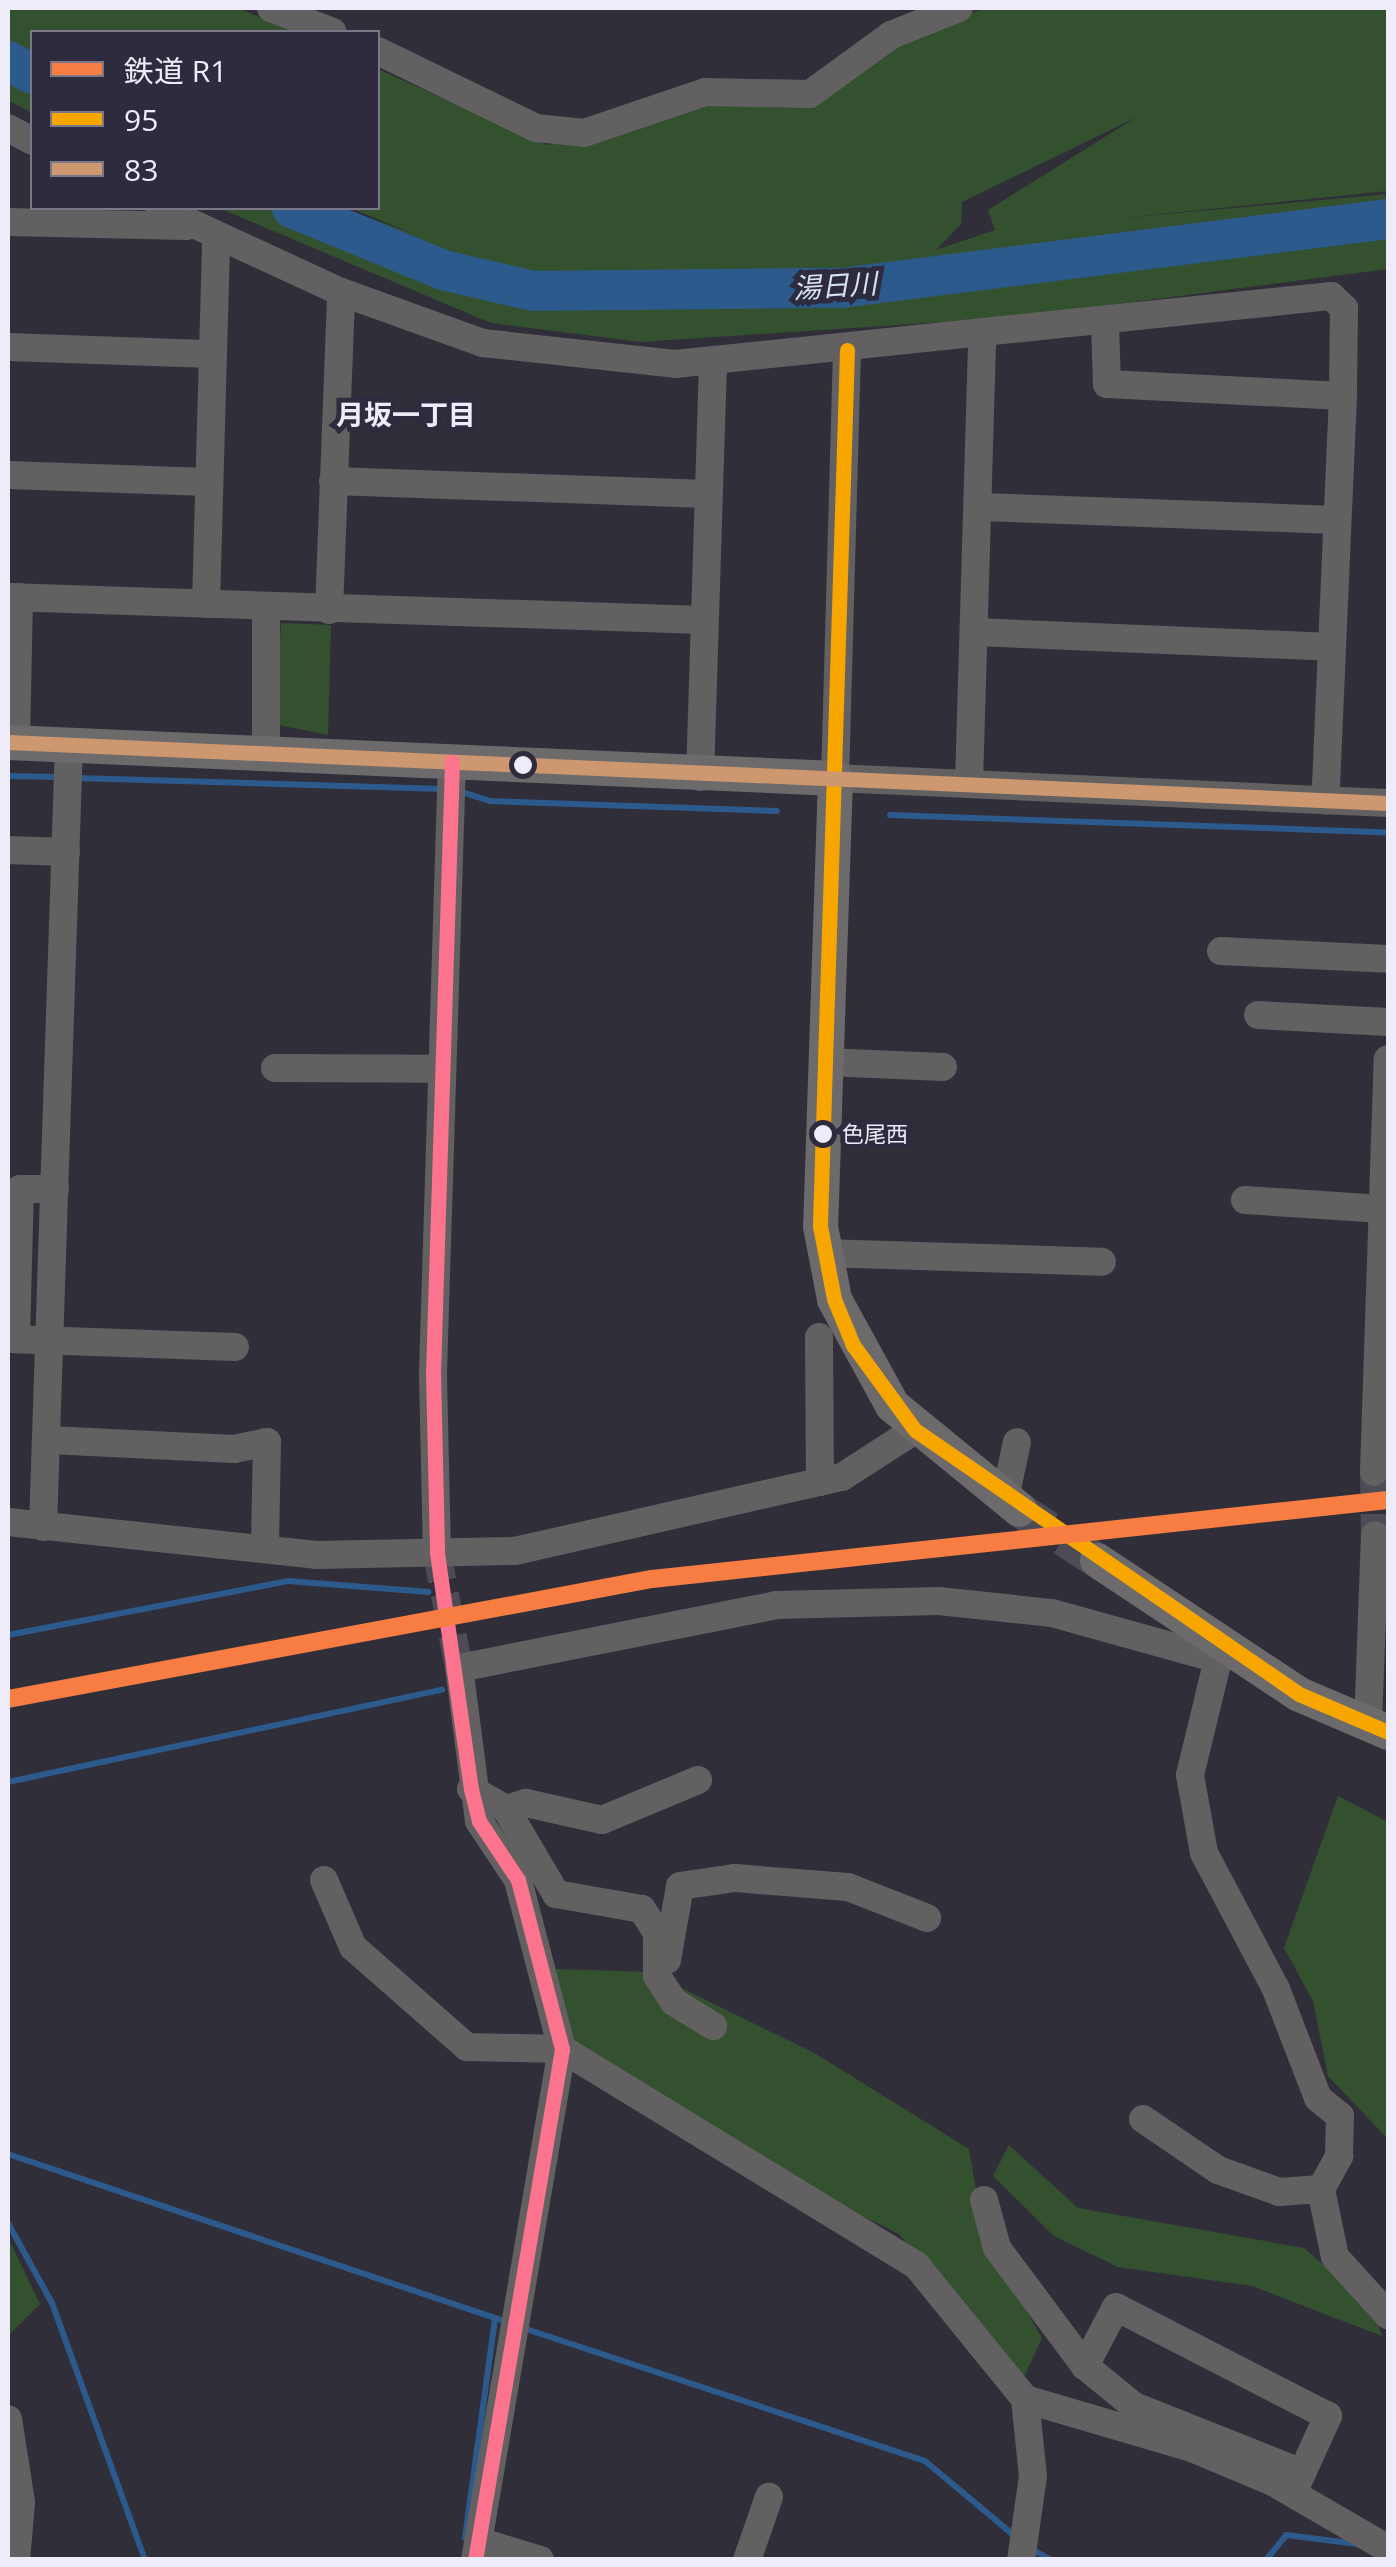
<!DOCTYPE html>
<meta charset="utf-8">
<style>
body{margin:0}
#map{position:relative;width:1396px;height:2567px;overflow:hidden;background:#302f39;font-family:"Open Sans","Noto Sans JP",sans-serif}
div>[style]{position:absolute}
.green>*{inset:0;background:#34512f}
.stream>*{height:6px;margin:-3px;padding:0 3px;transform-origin:3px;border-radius:3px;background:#2d5a8d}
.river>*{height:40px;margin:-20px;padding:0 20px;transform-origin:20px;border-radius:20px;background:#2d5a8d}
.minor-tunnel>*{height:28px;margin-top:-14px;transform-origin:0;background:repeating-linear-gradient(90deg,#4c4b56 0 28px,transparent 0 42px)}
.major-tunnel>*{height:35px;margin-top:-17.5px;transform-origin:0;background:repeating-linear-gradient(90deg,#4c4b56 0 35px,transparent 0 53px)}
.minor>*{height:28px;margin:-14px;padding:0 14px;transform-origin:14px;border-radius:14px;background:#636062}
.major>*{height:35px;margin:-17.5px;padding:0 17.5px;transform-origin:17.5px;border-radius:17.5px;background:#6d6a6c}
.bus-1>*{height:15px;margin:-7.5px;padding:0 7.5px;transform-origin:7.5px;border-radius:7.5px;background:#f7a600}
.bus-2>*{height:15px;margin:-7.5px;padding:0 7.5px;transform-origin:7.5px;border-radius:7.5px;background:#cd976f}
.bus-3>*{height:15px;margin:-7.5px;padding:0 7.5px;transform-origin:7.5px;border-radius:7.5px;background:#fc738d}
.rail-1>*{height:18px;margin:-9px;padding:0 9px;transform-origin:9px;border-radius:9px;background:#f77d43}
.dots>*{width:28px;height:28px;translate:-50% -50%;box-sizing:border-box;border:5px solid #2d2b3d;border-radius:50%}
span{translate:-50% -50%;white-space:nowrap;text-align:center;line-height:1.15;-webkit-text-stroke:10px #2d2b3d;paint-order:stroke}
.bus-label{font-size:22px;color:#edecf8}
.left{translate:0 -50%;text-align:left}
.water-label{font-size:28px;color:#d6e3f4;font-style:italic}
.neighbourhood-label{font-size:28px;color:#edecf8;font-weight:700}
.frame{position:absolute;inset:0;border:10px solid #edecf8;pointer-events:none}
.legend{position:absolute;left:30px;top:30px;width:350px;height:180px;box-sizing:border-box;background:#2d2b3d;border:2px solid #7a7888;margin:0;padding:12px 18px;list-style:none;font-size:30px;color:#edecf8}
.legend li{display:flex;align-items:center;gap:20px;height:50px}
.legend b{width:50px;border:2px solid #7a7888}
</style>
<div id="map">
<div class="green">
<div style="clip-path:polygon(8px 8px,238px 8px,294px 32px,32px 32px,32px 113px,8px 100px)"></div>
<div style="clip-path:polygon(evenodd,984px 8px,1388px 8px,1388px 191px,1111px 219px,1388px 194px,1388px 269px,1018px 317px,641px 342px,491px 323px,219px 208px,340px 208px,412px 233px,350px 208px,378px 208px,378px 69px,546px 145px,618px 134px,695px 104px,753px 106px,984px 8px,1137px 117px,988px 210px,995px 230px,936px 250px,961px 224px,962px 202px,1137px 117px)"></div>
<div style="clip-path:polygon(281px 623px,331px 625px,328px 735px,275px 724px)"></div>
<div style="clip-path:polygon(1338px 1796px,1388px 1822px,1388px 2139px,1328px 2076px,1313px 2001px,1284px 1948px)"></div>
<div style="clip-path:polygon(554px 1969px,649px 1972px,816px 2054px,969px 2149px,984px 2237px,1042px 2338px,1023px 2379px,899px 2234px,751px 2160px,571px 2044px)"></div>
<div style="clip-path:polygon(1009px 2145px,1078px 2208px,1304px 2248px,1373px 2308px,1382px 2336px,1252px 2286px,1118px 2267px,1054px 2236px,993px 2176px)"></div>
<div style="clip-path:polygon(8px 2238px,40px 2304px,8px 2336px)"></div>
</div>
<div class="stream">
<div style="left:8px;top:776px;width:51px;rotate:1.1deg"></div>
<div style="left:76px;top:778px;width:368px;rotate:1.7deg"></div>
<div style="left:456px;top:790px;width:36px;rotate:18deg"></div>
<div style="left:490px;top:801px;width:287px;rotate:2deg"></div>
<div style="left:890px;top:815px;width:498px;rotate:2deg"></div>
<div style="left:8px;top:1635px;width:285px;rotate:-10.9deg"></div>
<div style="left:288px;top:1581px;width:141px;rotate:4.5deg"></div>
<div style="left:8px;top:1782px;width:444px;rotate:-12deg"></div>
<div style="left:8px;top:2154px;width:527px;rotate:18.61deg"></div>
<div style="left:8px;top:2223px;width:91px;rotate:61.2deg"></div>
<div style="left:52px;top:2303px;width:273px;rotate:70.1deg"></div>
<div style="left:523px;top:2328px;width:423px;rotate:18.3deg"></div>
<div style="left:925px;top:2461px;width:119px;rotate:39.9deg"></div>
<div style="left:465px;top:2538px;width:222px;rotate:-82.2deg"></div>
<div style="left:1030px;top:2548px;width:24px;rotate:30deg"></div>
<div style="left:1266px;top:2560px;width:32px;rotate:-51deg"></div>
<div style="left:1286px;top:2535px;width:72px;rotate:7.2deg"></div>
</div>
<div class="river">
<div style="left:8px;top:61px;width:27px;rotate:28deg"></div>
<div style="left:292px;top:208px;width:163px;rotate:22.3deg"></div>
<div style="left:443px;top:270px;width:92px;rotate:13.1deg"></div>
<div style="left:533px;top:291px;width:308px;rotate:-0.6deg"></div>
<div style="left:841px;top:288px;width:551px;rotate:-7.19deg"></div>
</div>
<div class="minor-tunnel">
<div style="left:1374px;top:1472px;width:63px;rotate:89.1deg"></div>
<div style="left:437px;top:1553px;width:117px;rotate:79.2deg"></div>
</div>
<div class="major-tunnel">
<div style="left:1019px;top:1509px;width:93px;rotate:33.2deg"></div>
</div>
<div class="minor">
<div style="left:271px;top:8px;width:66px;rotate:21.2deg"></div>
<div style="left:378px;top:51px;width:176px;rotate:26deg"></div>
<div style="left:536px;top:128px;width:48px;rotate:5.9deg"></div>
<div style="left:584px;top:133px;width:128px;rotate:-18.7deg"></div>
<div style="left:705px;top:92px;width:105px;rotate:1.1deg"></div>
<div style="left:810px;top:94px;width:100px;rotate:-36.1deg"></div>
<div style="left:891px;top:35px;width:73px;rotate:-21.7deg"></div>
<div style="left:8px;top:128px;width:27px;rotate:28deg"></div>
<div style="left:159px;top:208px;width:200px;rotate:24.8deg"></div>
<div style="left:341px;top:292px;width:151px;rotate:19.8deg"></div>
<div style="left:483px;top:343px;width:193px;rotate:6.2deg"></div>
<div style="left:675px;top:364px;width:660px;rotate:-5.92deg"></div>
<div style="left:1331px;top:296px;width:18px;rotate:43deg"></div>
<div style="left:1344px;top:308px;width:88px;rotate:90.7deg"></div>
<div style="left:1343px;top:396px;width:405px;rotate:92.5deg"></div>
<div style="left:8px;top:222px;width:178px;rotate:1.3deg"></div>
<div style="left:1105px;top:322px;width:62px;rotate:88.2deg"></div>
<div style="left:1107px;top:384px;width:236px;rotate:2.9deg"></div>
<div style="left:8px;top:347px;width:204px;rotate:2deg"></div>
<div style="left:847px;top:350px;width:428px;rotate:91.6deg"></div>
<div style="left:835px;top:778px;width:554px;rotate:2.59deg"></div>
<div style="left:8px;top:475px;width:199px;rotate:2deg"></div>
<div style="left:333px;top:481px;width:375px;rotate:2deg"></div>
<div style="left:982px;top:507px;width:353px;rotate:2.1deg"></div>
<div style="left:8px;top:597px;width:694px;rotate:1.9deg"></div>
<div style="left:206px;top:604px;width:369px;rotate:-88.4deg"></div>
<div style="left:329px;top:610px;width:318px;rotate:-87.8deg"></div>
<div style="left:976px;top:632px;width:355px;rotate:2.4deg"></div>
<div style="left:16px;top:742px;width:145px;rotate:-88.8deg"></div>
<div style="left:266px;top:751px;width:143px;rotate:-90deg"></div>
<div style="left:700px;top:777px;width:416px;rotate:-88.2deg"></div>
<div style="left:969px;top:783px;width:447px;rotate:-88.3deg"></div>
<div style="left:8px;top:850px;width:58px;rotate:2deg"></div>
<div style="left:1221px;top:951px;width:167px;rotate:2.7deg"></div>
<div style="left:1258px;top:1015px;width:130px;rotate:3.1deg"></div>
<div style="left:826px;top:1062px;width:117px;rotate:2.4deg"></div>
<div style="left:275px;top:1068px;width:166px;rotate:0.3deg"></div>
<div style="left:1245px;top:1200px;width:138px;rotate:3.7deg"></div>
<div style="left:823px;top:1253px;width:279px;rotate:1.8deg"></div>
<div style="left:819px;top:1337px;width:145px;rotate:89.6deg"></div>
<div style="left:8px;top:1339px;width:227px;rotate:2deg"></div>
<div style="left:16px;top:1339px;width:150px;rotate:-88.5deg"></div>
<div style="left:20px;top:1189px;width:35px"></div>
<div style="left:49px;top:1440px;width:185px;rotate:2.8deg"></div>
<div style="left:234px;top:1449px;width:34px;rotate:-12deg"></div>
<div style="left:267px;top:1442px;width:107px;rotate:91.1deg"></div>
<div style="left:1374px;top:1472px;width:413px;rotate:-88.1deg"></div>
<div style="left:1005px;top:1498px;width:57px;rotate:-77.9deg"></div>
<div style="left:8px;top:1522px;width:310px;rotate:6.1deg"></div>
<div style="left:316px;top:1555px;width:199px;rotate:-1.2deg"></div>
<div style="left:515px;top:1551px;width:335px;rotate:-12.8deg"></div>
<div style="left:842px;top:1477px;width:87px;rotate:-32.8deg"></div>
<div style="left:43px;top:1527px;width:783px;rotate:-88.1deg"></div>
<div style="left:437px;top:1553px;width:181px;rotate:-91.3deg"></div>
<div style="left:433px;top:1372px;width:610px;rotate:-88.22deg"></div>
<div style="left:1368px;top:1725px;width:190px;rotate:-87.9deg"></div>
<div style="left:471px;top:1789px;width:40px;rotate:29.7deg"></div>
<div style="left:506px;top:1809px;width:99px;rotate:59.5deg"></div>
<div style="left:556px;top:1894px;width:87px;rotate:9.9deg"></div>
<div style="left:642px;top:1909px;width:28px;rotate:58deg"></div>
<div style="left:657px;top:1933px;width:43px;rotate:90deg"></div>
<div style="left:657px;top:1976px;width:31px;rotate:57deg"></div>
<div style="left:674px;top:2002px;width:46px;rotate:31.6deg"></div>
<div style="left:506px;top:1809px;width:21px;rotate:-17deg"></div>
<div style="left:526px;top:1803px;width:78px;rotate:12.6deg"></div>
<div style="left:602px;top:1820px;width:104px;rotate:-22.6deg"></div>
<div style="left:324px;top:1880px;width:73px;rotate:66.6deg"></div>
<div style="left:353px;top:1947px;width:152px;rotate:41.3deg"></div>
<div style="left:467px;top:2047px;width:95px;rotate:1.2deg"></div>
<div style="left:562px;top:2049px;width:416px;rotate:31.4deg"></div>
<div style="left:917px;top:2266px;width:171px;rotate:50.9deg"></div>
<div style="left:1025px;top:2399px;width:77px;rotate:84.1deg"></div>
<div style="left:1033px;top:2476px;width:85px;rotate:98.1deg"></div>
<div style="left:667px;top:1960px;width:75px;rotate:-80deg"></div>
<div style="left:680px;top:1886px;width:56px;rotate:-8.3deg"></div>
<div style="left:735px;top:1878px;width:113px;rotate:4.6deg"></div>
<div style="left:848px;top:1887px;width:85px;rotate:21.4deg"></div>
<div style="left:1143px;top:2119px;width:91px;rotate:34.2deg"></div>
<div style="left:1218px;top:2170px;width:65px;rotate:19.8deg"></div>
<div style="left:1279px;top:2192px;width:42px;rotate:-4.1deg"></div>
<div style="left:1321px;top:2189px;width:38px;rotate:-61deg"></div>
<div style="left:1339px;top:2156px;width:40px;rotate:-88.6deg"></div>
<div style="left:1340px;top:2116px;width:28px;rotate:-141deg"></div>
<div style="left:1318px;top:2098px;width:117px;rotate:-111.1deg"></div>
<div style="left:1276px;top:1989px;width:154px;rotate:-117.9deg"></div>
<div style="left:1204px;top:1853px;width:79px;rotate:-100.2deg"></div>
<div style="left:1190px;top:1775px;width:119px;rotate:-76.4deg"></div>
<div style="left:1321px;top:2189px;width:69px;rotate:78.4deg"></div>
<div style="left:1335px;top:2257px;width:79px;rotate:47.6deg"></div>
<div style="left:984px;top:2200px;width:50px;rotate:74.8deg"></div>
<div style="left:997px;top:2248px;width:147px;rotate:53.3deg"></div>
<div style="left:1025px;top:2399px;width:174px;rotate:16.4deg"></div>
<div style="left:1192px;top:2448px;width:88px;rotate:22.8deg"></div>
<div style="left:1273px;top:2482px;width:133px;rotate:30.2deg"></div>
<div style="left:8px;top:2419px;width:84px;rotate:81.1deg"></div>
<div style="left:21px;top:2502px;width:58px;rotate:94.9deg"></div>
<div style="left:1293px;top:2493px;width:85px;rotate:-65.6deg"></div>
<div style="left:1328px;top:2416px;width:238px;rotate:-152.8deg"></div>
<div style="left:1116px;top:2307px;width:67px;rotate:117.7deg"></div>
<div style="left:1085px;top:2366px;width:63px;rotate:39.2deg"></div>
<div style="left:1134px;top:2406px;width:181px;rotate:21.7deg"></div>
<div style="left:478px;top:2541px;width:65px;rotate:17deg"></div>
<div style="left:475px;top:2560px;width:518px;rotate:-80.34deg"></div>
<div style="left:562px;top:2049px;width:175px;rotate:-104.6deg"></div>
<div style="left:518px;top:1880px;width:71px;rotate:-123.5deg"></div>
<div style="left:479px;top:1821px;width:154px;rotate:-97.4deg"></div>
<div style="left:459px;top:1668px;width:323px;rotate:-11.2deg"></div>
<div style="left:776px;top:1605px;width:163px;rotate:-1.4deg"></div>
<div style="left:939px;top:1601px;width:114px;rotate:6.1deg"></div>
<div style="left:1052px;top:1613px;width:172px;rotate:15.5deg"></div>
<div style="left:1218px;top:1659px;width:15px;rotate:-58deg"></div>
<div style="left:747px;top:2560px;width:67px;rotate:-70.8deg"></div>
</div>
<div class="major">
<div style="left:8px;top:742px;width:828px;rotate:2.49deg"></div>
<div style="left:835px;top:778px;width:448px;rotate:91.9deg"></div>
<div style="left:820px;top:1226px;width:74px;rotate:79.1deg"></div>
<div style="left:834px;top:1299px;width:121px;rotate:61.3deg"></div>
<div style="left:892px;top:1405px;width:164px;rotate:39.3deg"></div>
<div style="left:1097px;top:1560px;width:242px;rotate:33.6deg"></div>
<div style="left:1299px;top:1694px;width:97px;rotate:23.1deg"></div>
</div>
<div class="bus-1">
<div style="left:847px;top:350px;width:876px;rotate:91.77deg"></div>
<div style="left:820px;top:1226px;width:74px;rotate:79.1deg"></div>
<div style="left:834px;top:1299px;width:50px;rotate:67.6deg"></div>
<div style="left:853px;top:1345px;width:105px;rotate:53.9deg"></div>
<div style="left:915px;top:1430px;width:466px;rotate:34.5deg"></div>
<div style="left:1299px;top:1694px;width:97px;rotate:23.1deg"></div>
</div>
<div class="bus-2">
<div style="left:8px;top:742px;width:1381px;rotate:2.53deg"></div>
</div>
<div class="bus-3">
<div style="left:452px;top:762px;width:610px;rotate:91.78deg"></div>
<div style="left:433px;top:1372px;width:181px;rotate:88.7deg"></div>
<div style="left:437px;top:1553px;width:238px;rotate:81.8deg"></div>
<div style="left:471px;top:1789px;width:33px;rotate:76deg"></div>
<div style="left:479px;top:1821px;width:71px;rotate:56.5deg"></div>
<div style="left:518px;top:1880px;width:175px;rotate:75.4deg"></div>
<div style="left:562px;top:2049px;width:518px;rotate:99.66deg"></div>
</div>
<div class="rail-1">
<div style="left:8px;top:1699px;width:655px;rotate:-10.56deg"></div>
<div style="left:652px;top:1579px;width:740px;rotate:-6.13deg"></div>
</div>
<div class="dots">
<div style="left:523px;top:765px;background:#edecf8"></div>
<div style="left:823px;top:1134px;background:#edecf8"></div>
</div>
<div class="bus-label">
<span class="left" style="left:842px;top:1134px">色尾西</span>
</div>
<div class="water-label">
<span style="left:835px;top:285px;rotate:-4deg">湯日川</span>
</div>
<div class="neighbourhood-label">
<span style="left:406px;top:414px">月坂一丁目</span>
</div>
<div class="frame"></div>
<ul class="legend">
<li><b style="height:12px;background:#f77d43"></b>鉄道 R1</li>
<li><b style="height:12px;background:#f7a600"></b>95</li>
<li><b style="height:12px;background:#cd976f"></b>83</li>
</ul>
</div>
